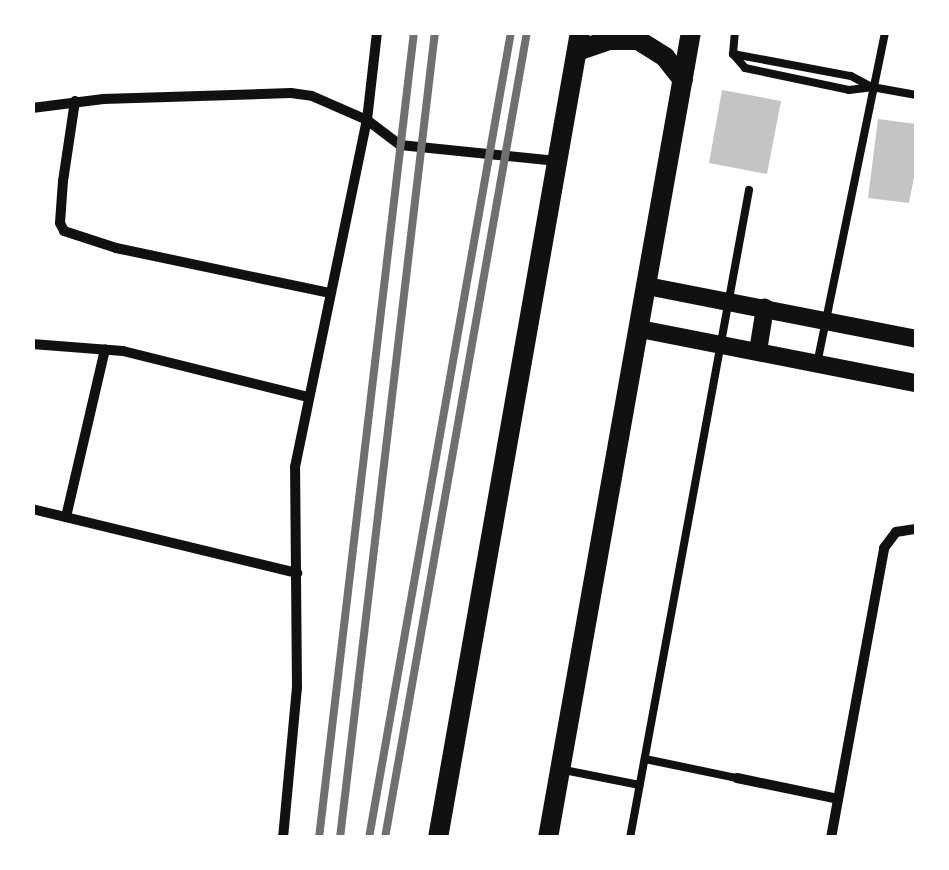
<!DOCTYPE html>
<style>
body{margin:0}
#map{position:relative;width:949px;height:870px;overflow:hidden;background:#fff;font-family:"DM Sans",sans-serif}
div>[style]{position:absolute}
.building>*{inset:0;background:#c4c4c4}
.service>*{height:8px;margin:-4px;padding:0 4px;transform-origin:4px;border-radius:4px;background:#111}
.minor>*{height:10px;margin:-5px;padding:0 5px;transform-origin:5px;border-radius:5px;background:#111}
.tertiary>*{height:18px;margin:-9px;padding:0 9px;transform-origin:9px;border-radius:9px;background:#111}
.secondary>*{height:20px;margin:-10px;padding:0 10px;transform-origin:10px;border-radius:10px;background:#111}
.rail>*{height:8px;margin:-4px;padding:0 4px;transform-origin:4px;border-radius:4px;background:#707070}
span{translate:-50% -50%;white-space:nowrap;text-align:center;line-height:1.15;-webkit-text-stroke:8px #fff;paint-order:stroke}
.frame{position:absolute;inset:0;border:35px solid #fff;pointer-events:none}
</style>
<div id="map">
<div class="building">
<div style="clip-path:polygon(722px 90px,781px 101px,767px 174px,709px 163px)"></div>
<div style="clip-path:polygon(878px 119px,916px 124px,916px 167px,909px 203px,868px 198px)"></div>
</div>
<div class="service">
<div style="left:733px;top:54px;width:120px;rotate:10.6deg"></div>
<div style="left:851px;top:76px;width:24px;rotate:28deg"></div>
<div style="left:872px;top:87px;width:45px;rotate:10.3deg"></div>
<div style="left:733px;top:54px;width:18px;rotate:49deg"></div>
<div style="left:745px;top:68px;width:106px;rotate:11.9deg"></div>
<div style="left:849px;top:90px;width:23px;rotate:-7deg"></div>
<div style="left:733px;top:54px;width:22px;rotate:-85deg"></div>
<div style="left:817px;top:364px;width:339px;rotate:-78.4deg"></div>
<div style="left:645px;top:759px;width:94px;rotate:11.7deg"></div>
<div style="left:564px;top:770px;width:77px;rotate:11.2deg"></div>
<div style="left:630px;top:838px;width:659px;rotate:-79.59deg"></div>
</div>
<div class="minor">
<div style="left:75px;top:101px;width:81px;rotate:98.5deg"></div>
<div style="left:63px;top:181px;width:42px;rotate:94.1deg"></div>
<div style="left:60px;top:223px;width:9px;rotate:63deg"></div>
<div style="left:64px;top:231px;width:55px;rotate:18.1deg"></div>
<div style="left:116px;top:248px;width:218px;rotate:11.9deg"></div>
<div style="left:32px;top:108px;width:72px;rotate:-7.2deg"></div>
<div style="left:103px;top:99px;width:188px;rotate:-1.8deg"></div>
<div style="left:291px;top:93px;width:21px;rotate:8deg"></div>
<div style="left:312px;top:96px;width:60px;rotate:23.6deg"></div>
<div style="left:367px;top:120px;width:41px;rotate:37.1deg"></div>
<div style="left:400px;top:145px;width:158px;rotate:5.8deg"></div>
<div style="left:32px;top:344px;width:91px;rotate:4.4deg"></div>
<div style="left:123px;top:351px;width:190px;rotate:14deg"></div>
<div style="left:32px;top:509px;width:273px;rotate:13.6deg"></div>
<div style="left:66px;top:517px;width:172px;rotate:-76.9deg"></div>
<div style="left:737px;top:778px;width:103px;rotate:11.7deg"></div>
<div style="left:283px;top:838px;width:151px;rotate:-84.7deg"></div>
<div style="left:297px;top:688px;width:221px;rotate:-90.5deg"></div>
<div style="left:295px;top:467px;width:354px;rotate:-78.3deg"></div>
<div style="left:367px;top:120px;width:89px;rotate:-83.5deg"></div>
<div style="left:831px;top:838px;width:295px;rotate:-79.6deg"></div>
<div style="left:884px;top:548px;width:20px;rotate:-53deg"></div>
<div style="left:896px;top:532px;width:20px;rotate:-9deg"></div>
</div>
<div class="tertiary">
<div style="left:647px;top:286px;width:274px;rotate:11.1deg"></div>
<div style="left:640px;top:329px;width:281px;rotate:11.1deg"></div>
<div style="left:758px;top:351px;width:44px;rotate:-80.8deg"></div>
</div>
<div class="secondary">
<div style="left:577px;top:51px;width:34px;rotate:-19deg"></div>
<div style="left:609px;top:40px;width:29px"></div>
<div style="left:638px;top:40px;width:32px;rotate:32deg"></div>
<div style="left:665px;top:57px;width:29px;rotate:52deg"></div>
<div style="left:438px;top:838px;width:818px;rotate:-80.01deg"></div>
<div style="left:548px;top:838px;width:819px;rotate:-79.94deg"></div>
</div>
<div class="rail">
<div style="left:319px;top:838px;width:812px;rotate:-83.28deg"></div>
<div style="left:340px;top:838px;width:812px;rotate:-83.28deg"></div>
<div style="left:369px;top:838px;width:818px;rotate:-80.01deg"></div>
<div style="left:385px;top:838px;width:818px;rotate:-80.01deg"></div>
</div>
<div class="frame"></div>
</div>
